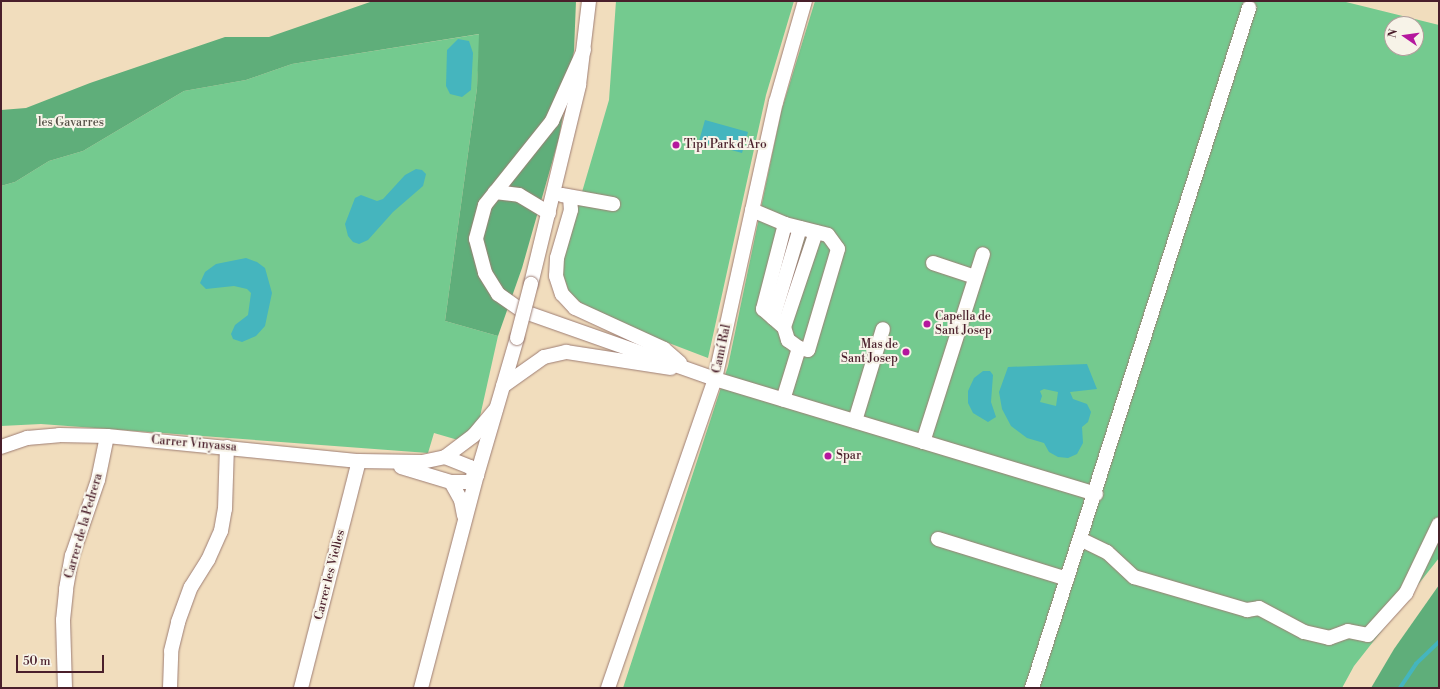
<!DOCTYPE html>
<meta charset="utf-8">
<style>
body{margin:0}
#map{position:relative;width:1440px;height:689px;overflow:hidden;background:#f1ddbd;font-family:"Libre Bodoni",serif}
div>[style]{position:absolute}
.green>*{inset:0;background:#74ca8f}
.forest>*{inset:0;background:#5fae7a}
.water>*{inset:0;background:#45b5be}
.stream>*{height:3.5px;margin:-1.75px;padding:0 1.75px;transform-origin:1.75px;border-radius:1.75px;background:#45b5be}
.roads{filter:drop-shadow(0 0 1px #9e7e74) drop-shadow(0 0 1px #9e7e74)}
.minor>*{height:14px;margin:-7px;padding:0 7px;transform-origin:7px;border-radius:7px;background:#fff}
.bridges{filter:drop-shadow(0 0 1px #9e7e74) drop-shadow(0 0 1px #9e7e74)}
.minor-bridge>*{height:14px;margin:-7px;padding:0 7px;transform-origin:7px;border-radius:7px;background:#fff}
.dots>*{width:11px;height:11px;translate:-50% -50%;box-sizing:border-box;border:2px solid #f7f3e8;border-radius:50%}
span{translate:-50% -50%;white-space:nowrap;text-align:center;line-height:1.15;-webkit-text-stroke:4px #f7f3e8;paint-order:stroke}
.park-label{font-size:12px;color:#575249}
.poi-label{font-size:12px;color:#4a1f2b}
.left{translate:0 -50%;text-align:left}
.right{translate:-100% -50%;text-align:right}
.street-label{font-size:12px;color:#4a1f2b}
.frame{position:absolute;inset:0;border:2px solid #4a1f2b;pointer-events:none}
.north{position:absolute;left:1384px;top:16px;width:40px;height:40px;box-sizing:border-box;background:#f7f3e8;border:1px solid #b29e9c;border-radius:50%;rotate:283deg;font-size:11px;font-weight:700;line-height:16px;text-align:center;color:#4a1f2b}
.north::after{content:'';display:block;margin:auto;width:14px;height:18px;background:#b5179e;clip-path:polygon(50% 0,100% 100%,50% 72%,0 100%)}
.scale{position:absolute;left:16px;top:655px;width:88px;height:18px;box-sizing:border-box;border:2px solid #4a1f2b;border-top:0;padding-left:5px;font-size:12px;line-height:14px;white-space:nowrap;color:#4a1f2b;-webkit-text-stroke:3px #f7f3e8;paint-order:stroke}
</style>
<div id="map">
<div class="green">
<div style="clip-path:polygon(616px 1px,794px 1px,766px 95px,708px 358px,593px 314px,569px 292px,560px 267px,609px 100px)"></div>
<div style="clip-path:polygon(evenodd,815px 1px,1342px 1px,1439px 25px,1439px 558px,1354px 666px,1342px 688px,623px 688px,728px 366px,781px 112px,815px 1px,1392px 24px,1416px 24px,1416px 48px,1392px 48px,1392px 24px)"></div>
<div style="clip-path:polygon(480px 34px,477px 88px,445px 321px,498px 336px,479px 421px,458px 440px,434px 433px,428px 453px,41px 424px,1px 426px,1px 186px,15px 182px,49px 161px,83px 151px,184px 91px,246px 80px,292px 64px)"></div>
</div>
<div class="forest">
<div style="clip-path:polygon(373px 1px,576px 1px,574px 51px,559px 138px,522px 268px,498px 336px,445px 321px,477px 88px,479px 34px,292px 64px,246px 80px,184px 91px,83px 151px,49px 161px,15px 182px,1px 186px,1px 110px,26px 108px,90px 83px,225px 37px,269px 37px)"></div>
<div style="clip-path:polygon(1439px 585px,1439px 688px,1371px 688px,1394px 649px)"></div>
</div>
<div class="water">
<div style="clip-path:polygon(458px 39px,469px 41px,473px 53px,471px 90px,462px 97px,450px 94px,446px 86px,447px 50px)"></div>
<div style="clip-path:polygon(705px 120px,748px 132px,742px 153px,699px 141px)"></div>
<div style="clip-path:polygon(416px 169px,422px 170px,426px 174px,423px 186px,393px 212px,368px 240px,359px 244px,353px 242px,348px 236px,345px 224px,355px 198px,361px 195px,377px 201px,383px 199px,405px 175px)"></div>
<div style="clip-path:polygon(246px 258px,257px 262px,265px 268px,272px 293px,265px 326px,256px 336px,242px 342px,233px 339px,231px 334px,235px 325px,248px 315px,251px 293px,247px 289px,234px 286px,206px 289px,200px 283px,205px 272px,216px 264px)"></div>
<div style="clip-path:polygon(evenodd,1087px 364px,1097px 389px,1070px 392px,1073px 399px,1087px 404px,1091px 412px,1088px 422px,1082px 427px,1083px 443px,1077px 454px,1068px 458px,1058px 457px,1049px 452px,1044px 443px,1027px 438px,1011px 426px,1002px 409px,999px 392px,1008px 367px,1087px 364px,1044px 389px,1058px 392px,1056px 406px,1040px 402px,1042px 396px,1040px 391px,1044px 389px)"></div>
<div style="clip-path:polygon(983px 371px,990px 371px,993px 375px,991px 402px,996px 417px,988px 422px,973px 413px,968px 403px,968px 391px,974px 378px)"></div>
</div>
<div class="stream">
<div style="left:1400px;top:688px;width:29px;rotate:-56deg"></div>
<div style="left:1416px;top:664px;width:32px;rotate:-44deg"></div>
</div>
<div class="roads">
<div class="minor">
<div style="left:584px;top:50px;width:78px;rotate:114.3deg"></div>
<div style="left:552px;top:121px;width:107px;rotate:128.6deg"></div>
<div style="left:485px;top:205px;width:35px;rotate:105deg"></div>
<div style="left:476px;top:239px;width:35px;rotate:75deg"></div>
<div style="left:485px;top:273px;width:25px;rotate:58deg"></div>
<div style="left:498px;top:294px;width:29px;rotate:35deg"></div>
<div style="left:522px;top:311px;width:205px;rotate:19.4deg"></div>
<div style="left:715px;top:379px;width:398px;rotate:16.8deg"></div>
<div style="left:495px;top:192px;width:24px;rotate:7deg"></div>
<div style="left:519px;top:195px;width:35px;rotate:31deg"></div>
<div style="left:562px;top:195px;width:52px;rotate:10deg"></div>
<div style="left:570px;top:197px;width:13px;rotate:86deg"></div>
<div style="left:571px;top:210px;width:50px;rotate:106.3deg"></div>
<div style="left:557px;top:258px;width:18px;rotate:93deg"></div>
<div style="left:556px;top:276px;width:19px;rotate:72deg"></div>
<div style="left:562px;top:294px;width:19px;rotate:47deg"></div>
<div style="left:575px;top:308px;width:98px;rotate:24.7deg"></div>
<div style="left:664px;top:349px;width:21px;rotate:41deg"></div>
<div style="left:752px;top:210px;width:36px;rotate:23deg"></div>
<div style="left:785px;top:224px;width:44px;rotate:14.3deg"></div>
<div style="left:828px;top:235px;width:17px;rotate:54deg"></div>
<div style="left:838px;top:249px;width:105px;rotate:106.5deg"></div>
<div style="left:808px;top:350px;width:9px;rotate:-167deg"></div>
<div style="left:799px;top:348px;width:54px;rotate:107.1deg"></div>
<div style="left:785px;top:224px;width:88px;rotate:104.5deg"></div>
<div style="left:763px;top:309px;width:28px;rotate:41deg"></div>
<div style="left:784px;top:327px;width:14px;rotate:73deg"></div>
<div style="left:788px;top:340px;width:14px;rotate:36deg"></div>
<div style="left:933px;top:263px;width:44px;rotate:18.4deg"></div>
<div style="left:531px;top:284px;width:205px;rotate:-76.4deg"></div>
<div style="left:579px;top:85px;width:85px;rotate:-83.2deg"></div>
<div style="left:773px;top:318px;width:94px;rotate:-73.3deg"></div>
<div style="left:784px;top:327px;width:100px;rotate:-71.4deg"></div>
<div style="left:503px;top:386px;width:50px;rotate:-35.3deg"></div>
<div style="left:544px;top:357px;width:23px;rotate:-13deg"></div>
<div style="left:566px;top:352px;width:106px;rotate:8.7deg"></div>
<div style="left:855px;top:421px;width:96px;rotate:-73.1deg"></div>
<div style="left:923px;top:442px;width:197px;rotate:-72.3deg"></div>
<div style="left:1px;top:447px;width:28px;rotate:-19deg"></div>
<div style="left:27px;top:438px;width:32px;rotate:-5deg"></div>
<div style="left:59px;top:435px;width:48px;rotate:1.2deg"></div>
<div style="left:107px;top:436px;width:253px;rotate:5.7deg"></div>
<div style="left:359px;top:461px;width:63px;rotate:0.9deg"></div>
<div style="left:422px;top:462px;width:24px;rotate:-12deg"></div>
<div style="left:445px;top:457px;width:36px;rotate:-37deg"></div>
<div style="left:474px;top:435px;width:34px;rotate:-50deg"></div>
<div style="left:445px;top:457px;width:27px;rotate:22deg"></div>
<div style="left:470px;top:467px;width:11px;rotate:49deg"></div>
<div style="left:477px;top:475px;width:11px;rotate:142deg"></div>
<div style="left:468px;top:482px;width:17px;rotate:180deg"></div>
<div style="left:401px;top:467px;width:52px;rotate:16.7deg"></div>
<div style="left:451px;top:482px;width:21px;rotate:61deg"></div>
<div style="left:461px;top:500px;width:16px;rotate:79deg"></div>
<div style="left:938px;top:539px;width:135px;rotate:17.2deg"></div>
<div style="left:1080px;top:539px;width:30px;rotate:26deg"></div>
<div style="left:1107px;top:552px;width:37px;rotate:43deg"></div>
<div style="left:1134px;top:577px;width:118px;rotate:16.3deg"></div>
<div style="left:1247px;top:610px;width:12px;rotate:-9deg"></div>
<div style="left:1259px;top:608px;width:51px;rotate:28.1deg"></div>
<div style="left:1304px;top:632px;width:26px;rotate:13deg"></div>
<div style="left:1329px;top:638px;width:20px;rotate:-20deg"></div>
<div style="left:1348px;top:631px;width:20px;rotate:11deg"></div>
<div style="left:1368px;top:635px;width:57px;rotate:-47.9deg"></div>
<div style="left:1406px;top:593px;width:76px;rotate:-64.4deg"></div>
<div style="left:65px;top:688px;width:68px;rotate:-91.7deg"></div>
<div style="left:63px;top:620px;width:31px;rotate:-84deg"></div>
<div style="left:66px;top:589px;width:34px;rotate:-80deg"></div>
<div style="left:72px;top:556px;width:80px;rotate:-71.1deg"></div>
<div style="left:98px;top:480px;width:45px;rotate:-78.4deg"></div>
<div style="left:170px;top:688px;width:37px;rotate:-88deg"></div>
<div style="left:171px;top:651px;width:30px;rotate:-76deg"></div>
<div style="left:178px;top:622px;width:37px;rotate:-70deg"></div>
<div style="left:191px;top:587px;width:32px;rotate:-58deg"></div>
<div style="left:208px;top:560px;width:32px;rotate:-66deg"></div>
<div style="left:221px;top:531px;width:22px;rotate:-80deg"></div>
<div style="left:225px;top:509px;width:62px;rotate:-88.2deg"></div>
<div style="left:301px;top:688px;width:234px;rotate:-75.7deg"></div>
<div style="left:421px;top:688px;width:220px;rotate:-75.3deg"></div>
<div style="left:477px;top:475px;width:143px;rotate:-73.7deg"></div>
<div style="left:608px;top:688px;width:327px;rotate:-70.9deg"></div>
<div style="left:715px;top:379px;width:284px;rotate:-77.6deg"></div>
<div style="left:776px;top:102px;width:105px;rotate:-74deg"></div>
<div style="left:1032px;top:688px;width:714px;rotate:-72.3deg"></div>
</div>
</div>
<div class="bridges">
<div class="minor-bridge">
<div style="left:517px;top:338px;width:56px;rotate:-75.5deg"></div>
</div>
</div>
<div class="dots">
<div style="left:676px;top:145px;background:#b5179e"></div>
<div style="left:927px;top:324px;background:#b5179e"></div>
<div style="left:906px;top:352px;background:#b5179e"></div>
<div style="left:828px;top:456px;background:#b5179e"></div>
</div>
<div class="park-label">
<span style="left:71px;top:123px">les Gavarres</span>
</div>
<div class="poi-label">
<span class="left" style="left:684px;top:145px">Tipi Park d'Aro</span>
<span class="left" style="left:935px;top:324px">Capella de<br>Sant Josep</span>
<span class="right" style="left:898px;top:352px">Mas de<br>Sant Josep</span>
<span class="left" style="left:836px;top:456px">Spar</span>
</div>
<div class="street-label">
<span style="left:722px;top:349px;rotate:-78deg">Camí Ral</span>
<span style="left:194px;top:444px;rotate:5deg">Carrer Vinyassa</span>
<span style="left:84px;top:526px;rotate:-74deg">Carrer de la Pedrera</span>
<span style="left:330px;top:575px;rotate:-76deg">Carrer les Vielles</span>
</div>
<div class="frame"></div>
<div class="north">N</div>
<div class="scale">50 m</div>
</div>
